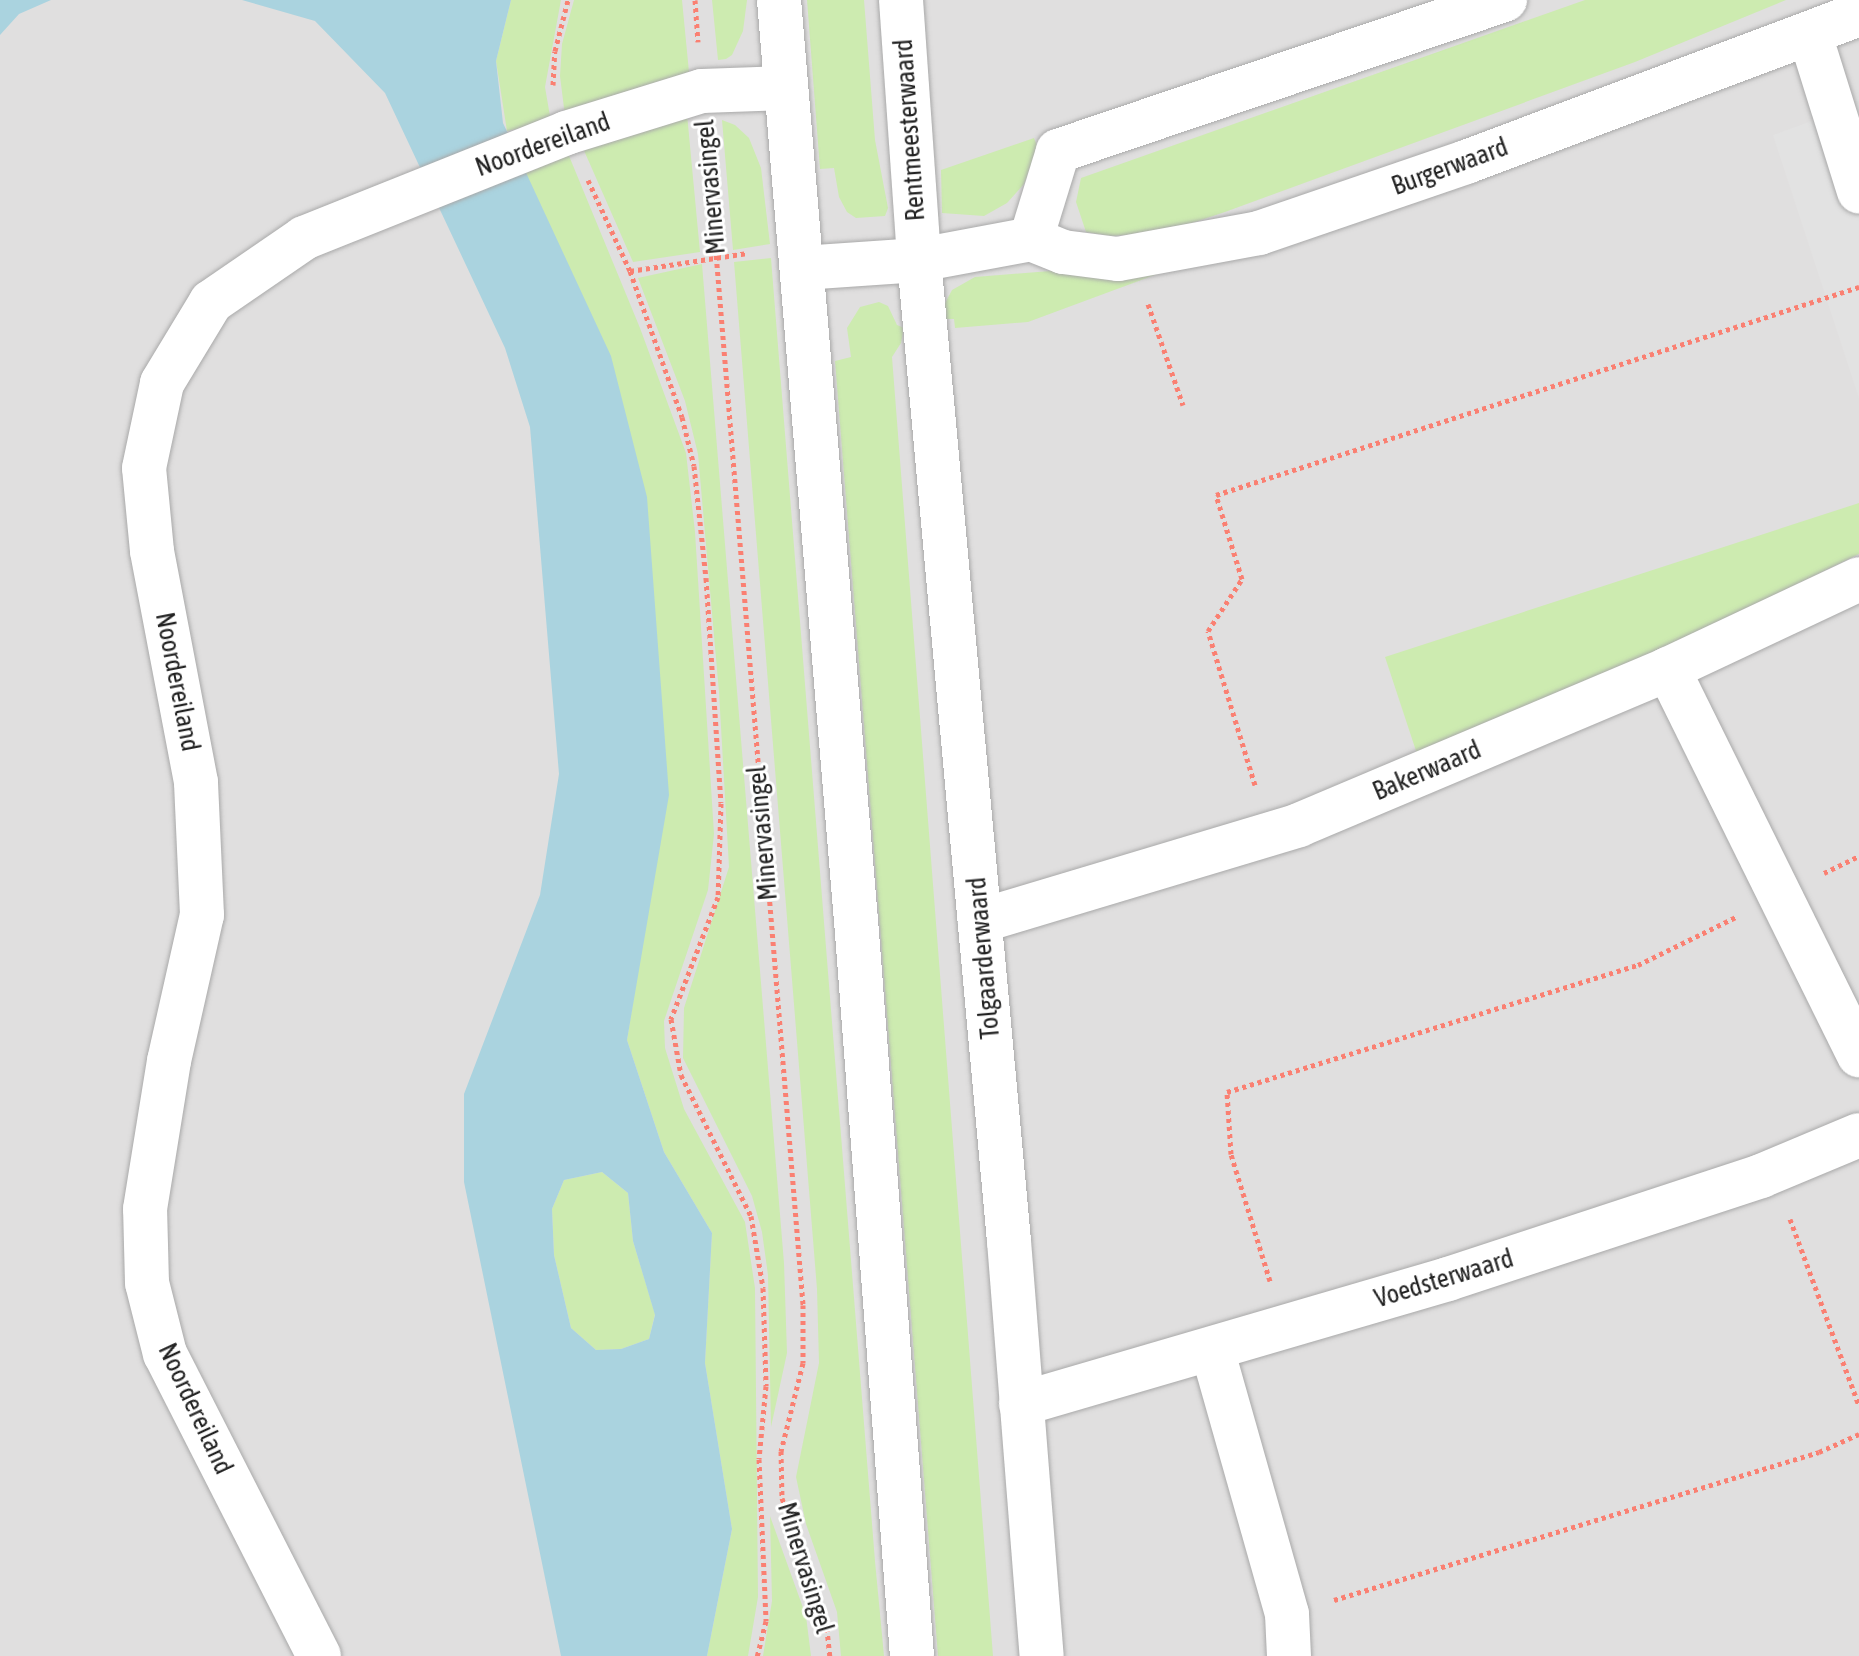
<!DOCTYPE html>
<style>
body{margin:0}
#map{position:relative;width:1859px;height:1656px;overflow:hidden;background:#f2efe9;font-family:"Asap Condensed",sans-serif}
div>[style]{position:absolute}
.residential>*{inset:0;background:#e0dfdf}
.grass>*{inset:0;background:#cdebb0}
.parking>*{inset:0;background:#e2e2e2}
.water>*{inset:0;background:#aad3df}
.path>*{height:5px;margin-top:-2.5px;transform-origin:0;background:repeating-linear-gradient(90deg,#fa8072 0 4px,transparent 0 8px)}
.roads{filter:drop-shadow(0 0 2px #a9a9a9) drop-shadow(0 0 2px #a9a9a9)}
.minor>*{height:44px;margin:-22px;padding:0 22px;transform-origin:22px;border-radius:22px;background:#fff}
span{translate:-50% -50%;white-space:nowrap;text-align:center;line-height:1.15;-webkit-text-stroke:6px #fff;paint-order:stroke}
.street-label{font-size:26px;color:#222}
</style>
<div id="map">
<div class="residential">
<div style="clip-path:polygon(0 0,1859px 0,1859px 1656px,0 1656px)"></div>
</div>
<div class="grass">
<div style="clip-path:polygon(511px 0,561px 0,545px 87px,551px 122px,507px 131px,496px 61px)"></div>
<div style="clip-path:polygon(574px 0,682px 0,689px 72px,565px 116px,560px 76px,562px 44px)"></div>
<div style="clip-path:polygon(712px 0,747px 0,743px 31px,732px 55px,726px 59px,718px 60px)"></div>
<div style="clip-path:polygon(807px 0,864px 0,875px 140px,888px 208px,885px 216px,856px 218px,847px 212px,839px 197px,834px 168px,820px 169px)"></div>
<div style="clip-path:polygon(1585px 0,1786px 0,1635px 62px,1225px 212px,1165px 232px,1111px 236px,1086px 232px,1076px 202px,1081px 178px)"></div>
<div style="clip-path:polygon(687px 114px,700px 252px,633px 262px,582px 146px)"></div>
<div style="clip-path:polygon(722px 120px,735px 125px,749px 138px,761px 168px,770px 244px,733px 250px)"></div>
<div style="clip-path:polygon(1034px 138px,1038px 148px,1024px 184px,1007px 203px,984px 216px,942px 213px,941px 170px)"></div>
<div style="clip-path:polygon(567px 151px,640px 328px,686px 453px,695px 532px,714px 834px,708px 890px,664px 1021px,665px 1048px,684px 1109px,745px 1222px,755px 1288px,758px 1597px,748px 1656px,707px 1656px,732px 1529px,705px 1363px,712px 1233px,664px 1152px,627px 1040px,641px 951px,523px 166px)"></div>
<div style="clip-path:polygon(771px 258px,875px 1561px,884px 1656px,841px 1656px,837px 1612px,806px 1524px,796px 1477px,819px 1363px,817px 1289px,734px 262px)"></div>
<div style="clip-path:polygon(1198px 259px,1028px 322px,955px 328px,954px 319px,943px 319px,943px 307px,952px 290px,975px 277px)"></div>
<div style="clip-path:polygon(702px 264px,784px 1263px,787px 1353px,771px 1427px,768px 1275px,762px 1232px,752px 1196px,683px 1058px,684px 1008px,729px 867px,719px 692px,698px 454px,685px 401px,638px 278px)"></div>
<div style="clip-path:polygon(879px 302px,888px 306px,897px 325px,904px 328px,901px 343px,892px 357px,993px 1656px,938px 1656px,835px 361px,851px 357px,847px 328px,860px 307px)"></div>
<div style="clip-path:polygon(1859px 503px,1859px 554px,1421px 766px,1385px 657px)"></div>
<div style="clip-path:polygon(602px 1172px,628px 1193px,633px 1241px,655px 1314px,649px 1339px,621px 1349px,596px 1350px,571px 1328px,554px 1255px,552px 1209px,564px 1180px)"></div>
<div style="clip-path:polygon(770px 1516px,806px 1616px,811px 1656px,763px 1656px,772px 1601px)"></div>
</div>
<div class="parking">
<div style="clip-path:polygon(1859px 104px,1859px 398px,1773px 135px)"></div>
</div>
<div class="water">
<div style="clip-path:polygon(0 0,51px 0,19px 14px,0 35px)"></div>
<div style="clip-path:polygon(evenodd,242px 0,511px 0,496px 61px,503px 123px,611px 356px,647px 497px,669px 795px,627px 1040px,664px 1152px,712px 1233px,705px 1363px,732px 1529px,707px 1656px,561px 1656px,464px 1182px,464px 1094px,540px 895px,559px 774px,530px 427px,505px 348px,385px 93px,315px 21px,242px 0,602px 1172px,628px 1193px,633px 1241px,655px 1315px,649px 1339px,621px 1349px,596px 1350px,571px 1328px,554px 1255px,552px 1209px,564px 1180px,602px 1172px)"></div>
</div>
<div class="path">
<div style="left:695px;top:0;width:42px;rotate:85.9deg"></div>
<div style="left:553px;top:85px;width:34px;rotate:-87deg"></div>
<div style="left:555px;top:51px;width:53px;rotate:-75.7deg"></div>
<div style="left:707px;top:144px;width:1165px;rotate:85.27deg"></div>
<div style="left:803px;top:1305px;width:58px;rotate:90deg"></div>
<div style="left:803px;top:1363px;width:91px;rotate:104deg"></div>
<div style="left:781px;top:1451px;width:47px;rotate:88.8deg"></div>
<div style="left:782px;top:1498px;width:130px;rotate:70.2deg"></div>
<div style="left:826px;top:1620px;width:36px;rotate:84deg"></div>
<div style="left:588px;top:180px;width:100px;rotate:65.2deg"></div>
<div style="left:630px;top:271px;width:155px;rotate:70.4deg"></div>
<div style="left:682px;top:417px;width:50px;rotate:76.2deg"></div>
<div style="left:694px;top:466px;width:113px;rotate:83.9deg"></div>
<div style="left:706px;top:578px;width:225px;rotate:86.2deg"></div>
<div style="left:721px;top:803px;width:94px;rotate:91.8deg"></div>
<div style="left:718px;top:897px;width:131px;rotate:111.1deg"></div>
<div style="left:671px;top:1019px;width:57px;rotate:79.9deg"></div>
<div style="left:681px;top:1075px;width:157px;rotate:63.6deg"></div>
<div style="left:751px;top:1216px;width:73px;rotate:80.5deg"></div>
<div style="left:763px;top:1288px;width:98px;rotate:88.2deg"></div>
<div style="left:766px;top:1386px;width:73px;rotate:95.5deg"></div>
<div style="left:759px;top:1459px;width:162px;rotate:87.5deg"></div>
<div style="left:766px;top:1621px;width:36px;rotate:104deg"></div>
<div style="left:630px;top:271px;width:119px;rotate:-8.7deg"></div>
<div style="left:1148px;top:304px;width:107px;rotate:70.9deg"></div>
<div style="left:1255px;top:785px;width:161px;rotate:-107deg"></div>
<div style="left:1208px;top:631px;width:62px;rotate:-56.8deg"></div>
<div style="left:1242px;top:579px;width:88px;rotate:-107.2deg"></div>
<div style="left:1216px;top:495px;width:676px;rotate:-17.93deg"></div>
<div style="left:1824px;top:873px;width:39px;rotate:-26deg"></div>
<div style="left:1790px;top:1219px;width:199px;rotate:69.7deg"></div>
<div style="left:1270px;top:1281px;width:133px;rotate:-107.1deg"></div>
<div style="left:1231px;top:1154px;width:62px;rotate:-93.7deg"></div>
<div style="left:1227px;top:1092px;width:430px;rotate:-17.2deg"></div>
<div style="left:1638px;top:965px;width:109px;rotate:-26.1deg"></div>
<div style="left:1334px;top:1600px;width:507px;rotate:-16.97deg"></div>
<div style="left:1819px;top:1452px;width:44px;rotate:-24.2deg"></div>
</div>
<div class="roads">
<div class="minor">
<div style="left:779px;top:0;width:923px;rotate:85.22deg"></div>
<div style="left:856px;top:920px;width:738px;rotate:85.65deg"></div>
<div style="left:901px;top:0;width:261px;rotate:86deg"></div>
<div style="left:919px;top:260px;width:985px;rotate:84.76deg"></div>
<div style="left:1009px;top:1241px;width:416px;rotate:85.5deg"></div>
<div style="left:1810px;top:35px;width:164px;rotate:72.6deg"></div>
<div style="left:1031px;top:239px;width:92px;rotate:-72.9deg"></div>
<div style="left:1058px;top:151px;width:472px;rotate:-18.7deg"></div>
<div style="left:802px;top:268px;width:117px;rotate:-3.9deg"></div>
<div style="left:919px;top:260px;width:114px;rotate:-10.6deg"></div>
<div style="left:1031px;top:239px;width:35px;rotate:22deg"></div>
<div style="left:1063px;top:252px;width:55px;rotate:7.3deg"></div>
<div style="left:1118px;top:259px;width:143px;rotate:-10.4deg"></div>
<div style="left:1259px;top:233px;width:219px;rotate:-18.9deg"></div>
<div style="left:1466px;top:162px;width:420px;rotate:-20.6deg"></div>
<div style="left:1668px;top:669px;width:431px;rotate:63.7deg"></div>
<div style="left:980px;top:921px;width:333px;rotate:-16.7deg"></div>
<div style="left:1299px;top:825px;width:401px;rotate:-22.9deg"></div>
<div style="left:1668px;top:669px;width:211px;rotate:-25.2deg"></div>
<div style="left:1212px;top:1349px;width:275px;rotate:74.2deg"></div>
<div style="left:1287px;top:1614px;width:42px;rotate:87.3deg"></div>
<div style="left:1021px;top:1404px;width:445px;rotate:-16.3deg"></div>
<div style="left:1448px;top:1279px;width:330px;rotate:-18.2deg"></div>
<div style="left:1761px;top:1176px;width:106px;rotate:-22.7deg"></div>
<div style="left:319px;top:1656px;width:339px;rotate:-117deg"></div>
<div style="left:165px;top:1354px;width:73px;rotate:-104.2deg"></div>
<div style="left:147px;top:1283px;width:74px;rotate:-91.5deg"></div>
<div style="left:145px;top:1209px;width:150px;rotate:-80.8deg"></div>
<div style="left:169px;top:1061px;width:150px;rotate:-77.3deg"></div>
<div style="left:202px;top:915px;width:133px;rotate:-92.6deg"></div>
<div style="left:196px;top:782px;width:235px;rotate:-100.8deg"></div>
<div style="left:152px;top:551px;width:83px;rotate:-95.5deg"></div>
<div style="left:144px;top:468px;width:87px;rotate:-78deg"></div>
<div style="left:162px;top:383px;width:95px;rotate:-58.8deg"></div>
<div style="left:211px;top:302px;width:113px;rotate:-34.5deg"></div>
<div style="left:304px;top:238px;width:282px;rotate:-21.8deg"></div>
<div style="left:566px;top:133px;width:142px;rotate:-17.2deg"></div>
<div style="left:702px;top:91px;width:84px;rotate:-2deg"></div>
</div>
</div>
<div class="street-label">
<span style="left:910px;top:130px;rotate:-94deg">Rentmeesterwaard</span>
<span style="left:543px;top:145px;rotate:-20deg">Noordereiland</span>
<span style="left:1450px;top:167px;rotate:-20deg">Burgerwaard</span>
<span style="left:711px;top:187px;rotate:-95deg">Minervasingel</span>
<span style="left:177px;top:682px;rotate:79deg">Noordereiland</span>
<span style="left:1427px;top:771px;rotate:-23deg">Bakerwaard</span>
<span style="left:763px;top:833px;rotate:-95deg">Minervasingel</span>
<span style="left:984px;top:958px;rotate:-95deg">Tolgaarderwaard</span>
<span style="left:1444px;top:1279px;rotate:-17deg">Voedsterwaard</span>
<span style="left:195px;top:1409px;rotate:65deg">Noordereiland</span>
<span style="left:805px;top:1568px;rotate:73deg">Minervasingel</span>
</div>
</div>
